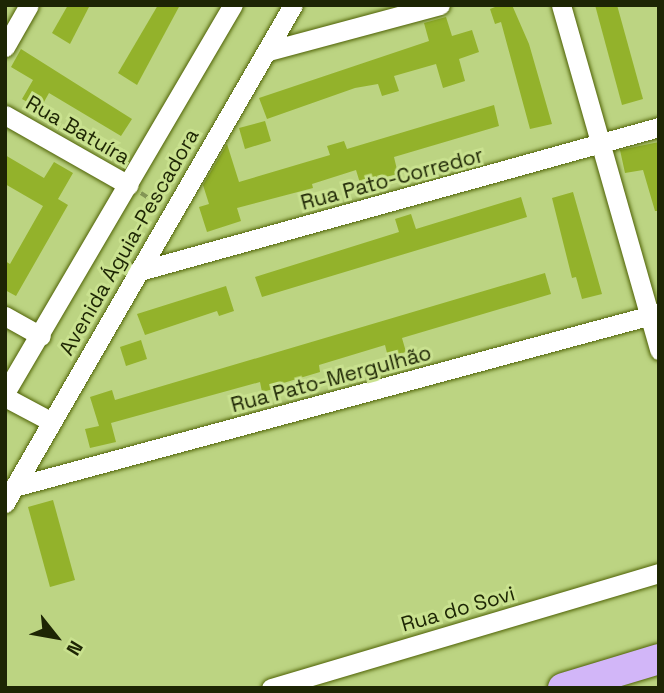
<!DOCTYPE html>
<meta charset="utf-8">
<style>
body{margin:0}
#map{position:relative;width:664px;height:693px;overflow:hidden;background:#bcd482;font-family:"Space Grotesk",sans-serif}
div>[style]{position:absolute}
.building>*{inset:0;background:#93b22b}
.path>*{height:3.5px;margin-top:-1.75px;transform-origin:0;background:repeating-linear-gradient(90deg,#839555 0 7px,transparent 0 10.5px)}
.roads{filter:drop-shadow(0 0 2px #4e6104) drop-shadow(0 0 2px #4e6104)}
.street>*{height:19px;margin:-9.5px;padding:0 9.5px;transform-origin:9.5px;border-radius:9.5px;background:#fff}
.primary>*{height:30px;margin:-15px;padding:0 15px;transform-origin:15px;border-radius:15px;background:#d2b6f8}
span{translate:-50% -50%;white-space:nowrap;text-align:center;line-height:1.15;-webkit-text-stroke:6px #c9e18f;paint-order:stroke}
.street-label{font-size:21px;color:#1d2504}
.frame{position:absolute;inset:0;border:7px solid #1d2504;pointer-events:none}
.north{position:absolute;left:21px;top:602px;width:70px;height:70px;-webkit-text-stroke:5px #c9e18f;paint-order:stroke;rotate:121deg;font-size:19px;font-weight:700;line-height:28px;text-align:center;color:#1d2504}
.north::after{content:'';display:block;margin:auto;width:24px;height:32px;background:#1d2504;clip-path:polygon(50% 0,100% 100%,50% 72%,0 100%)}
</style>
<div id="map">
<div class="building">
<div style="clip-path:polygon(68px 5px,90px 5px,70px 44px,52px 33px)"></div>
<div style="clip-path:polygon(158px 5px,180px 5px,137px 85px,118px 73px)"></div>
<div style="clip-path:polygon(500px 5px,512px 5px,529px 44px,552px 124px,530px 129px,501px 22px,495px 24px,490px 9px)"></div>
<div style="clip-path:polygon(595px 5px,617px 5px,643px 99px,622px 105px)"></div>
<div style="clip-path:polygon(446px 17px,452px 36px,472px 30px,479px 52px,459px 59px,465px 81px,443px 88px,436px 64px,394px 76px,399px 91px,382px 96px,378px 84px,355px 88px,267px 119px,259px 98px,429px 41px,424px 23px)"></div>
<div style="clip-path:polygon(21px 49px,132px 119px,121px 136px,49px 93px,40px 109px,22px 99px,33px 80px,11px 67px)"></div>
<div style="clip-path:polygon(494px 105px,499px 126px,394px 157px,398px 174px,360px 183px,356px 170px,312px 184px,313px 188px,237px 208px,241px 221px,207px 232px,199px 207px,209px 204px,203px 185px,227px 144px,239px 182px,330px 155px,327px 146px,344px 141px,347px 149px)"></div>
<div style="clip-path:polygon(265px 121px,271px 141px,245px 149px,239px 128px)"></div>
<div style="clip-path:polygon(659px 142px,659px 211px,655px 211px,643px 170px,625px 173px,620px 150px)"></div>
<div style="clip-path:polygon(5px 155px,44px 178px,54px 162px,73px 173px,58px 199px,68px 205px,16px 296px,5px 290px,5px 261px,10px 264px,43px 206px,5px 184px)"></div>
<div style="clip-path:polygon(573px 192px,602px 294px,582px 299px,576px 277px,572px 278px,552px 198px)"></div>
<div style="clip-path:polygon(521px 197px,527px 217px,262px 297px,255px 277px,399px 232px,395px 219px,411px 214px,416px 229px)"></div>
<div style="clip-path:polygon(545px 273px,551px 294px,402px 338px,406px 352px,388px 357px,385px 345px,319px 365px,320px 372px,280px 384px,281px 387px,262px 392px,260px 382px,111px 423px,116px 442px,90px 448px,85px 429px,99px 426px,90px 397px,112px 390px,115px 400px)"></div>
<div style="clip-path:polygon(226px 286px,234px 311px,219px 316px,217px 311px,145px 335px,137px 314px)"></div>
<div style="clip-path:polygon(141px 340px,147px 359px,126px 366px,120px 347px)"></div>
<div style="clip-path:polygon(53px 500px,75px 580px,50px 587px,28px 507px)"></div>
</div>
<div class="path">
<div style="left:141px;top:193px;width:20px;rotate:33deg"></div>
</div>
<div class="roads">
<div class="street">
<div style="left:561px;top:5px;width:359px;rotate:74.1deg"></div>
<div style="left:5px;top:47px;width:48px;rotate:-60.3deg"></div>
<div style="left:268px;top:51px;width:178px;rotate:-15deg"></div>
<div style="left:5px;top:115px;width:142px;rotate:29.6deg"></div>
<div style="left:136px;top:272px;width:543px;rotate:-15.5deg"></div>
<div style="left:5px;top:316px;width:41px;rotate:29.1deg"></div>
<div style="left:5px;top:393px;width:450px;rotate:-59.6deg"></div>
<div style="left:5px;top:397px;width:53px;rotate:28deg"></div>
<div style="left:14px;top:487px;width:668px;rotate:-15.1deg"></div>
<div style="left:5px;top:503px;width:575px;rotate:-59.96deg"></div>
<div style="left:271px;top:688px;width:405px;rotate:-16.5deg"></div>
</div>
<div class="primary">
<div style="left:563px;top:688px;width:100px;rotate:-16.8deg"></div>
</div>
</div>
<div class="street-label">
<span style="left:78px;top:130px;rotate:30deg">Rua Batuíra</span>
<span style="left:392px;top:179px;rotate:-15deg">Rua Pato-Corredor</span>
<span style="left:129px;top:242px;rotate:-60deg">Avenida Águia-Pescadora</span>
<span style="left:331px;top:379px;rotate:-15deg">Rua Pato-Mergulhão</span>
<span style="left:458px;top:609px;rotate:-16deg">Rua do Sovi</span>
</div>
<div class="frame"></div>
<div class="north">N</div>
</div>
